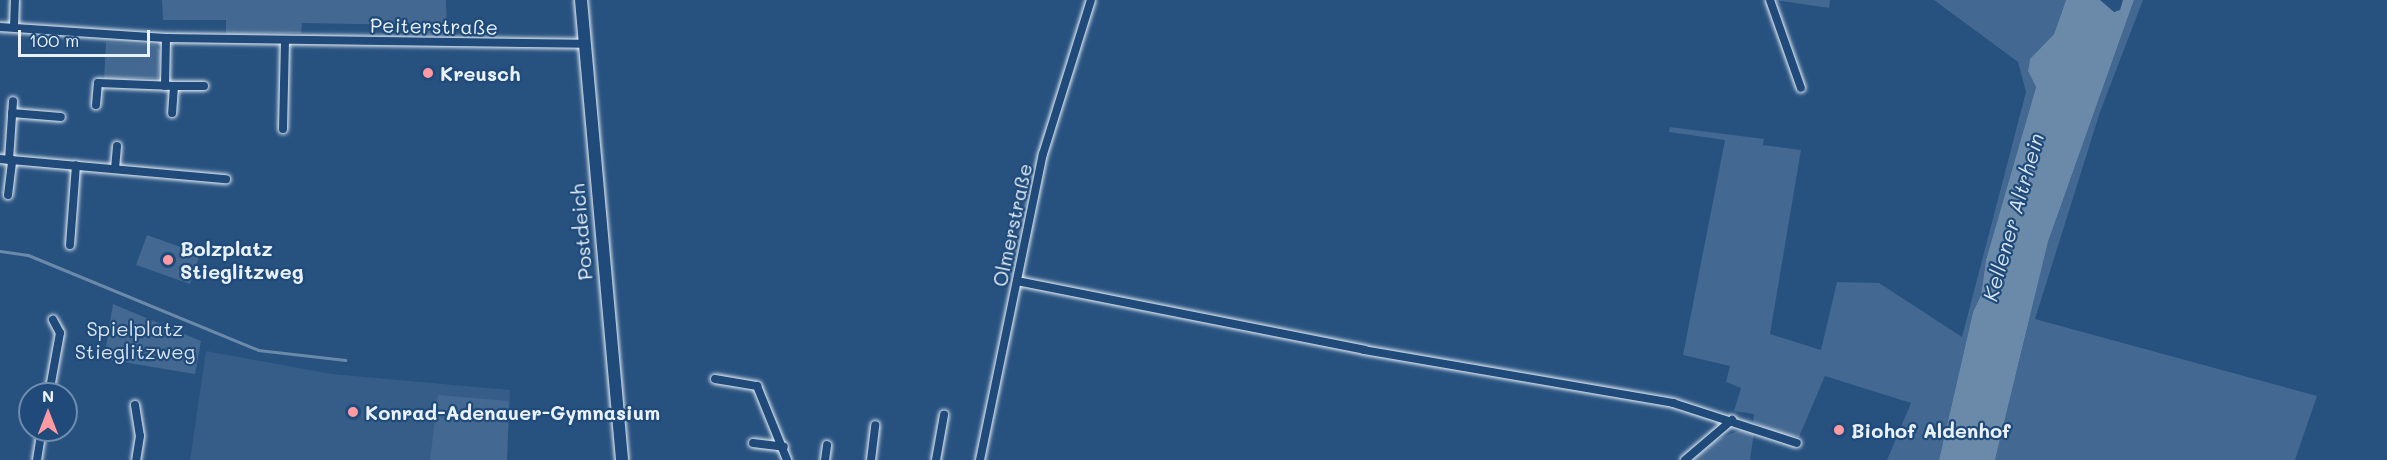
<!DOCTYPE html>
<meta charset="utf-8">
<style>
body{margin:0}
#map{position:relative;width:2387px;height:460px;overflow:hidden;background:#27517f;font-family:Mali,sans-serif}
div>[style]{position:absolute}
.built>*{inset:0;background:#355d88}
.green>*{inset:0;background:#436891}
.water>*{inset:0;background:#6b8aaa}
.stream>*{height:3px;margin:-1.5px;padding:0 1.5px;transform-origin:1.5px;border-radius:1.5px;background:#6b8aaa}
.roads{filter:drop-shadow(0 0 2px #e8f1f8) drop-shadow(0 0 2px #e8f1f8)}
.minor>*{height:8px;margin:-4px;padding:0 4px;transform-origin:4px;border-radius:4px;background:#1f4a7a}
.secondary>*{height:12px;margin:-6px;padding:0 6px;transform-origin:6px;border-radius:6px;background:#1f4a7a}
.dots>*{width:16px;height:16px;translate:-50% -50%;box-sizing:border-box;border:3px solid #1f4a7a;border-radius:50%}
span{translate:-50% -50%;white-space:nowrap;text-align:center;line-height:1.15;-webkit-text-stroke:4.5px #1f4a7a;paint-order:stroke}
.street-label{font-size:20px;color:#e8f1f8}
.poi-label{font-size:20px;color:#e8f1f8;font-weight:700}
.left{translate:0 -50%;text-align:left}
.park-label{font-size:20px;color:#d8e3ee}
.water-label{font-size:21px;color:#d5e2ec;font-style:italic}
.north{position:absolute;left:18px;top:382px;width:60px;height:60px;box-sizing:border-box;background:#1f4a7a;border:2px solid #6f8dac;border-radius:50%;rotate:0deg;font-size:16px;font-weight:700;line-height:24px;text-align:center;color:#e8f1f8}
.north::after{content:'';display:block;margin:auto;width:21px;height:27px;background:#ff9aa2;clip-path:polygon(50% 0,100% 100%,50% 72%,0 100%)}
.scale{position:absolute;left:18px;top:30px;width:132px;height:27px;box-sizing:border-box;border:3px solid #e8f1f8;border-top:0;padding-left:8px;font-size:18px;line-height:21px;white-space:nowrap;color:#e8f1f8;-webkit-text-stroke:4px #1f4a7a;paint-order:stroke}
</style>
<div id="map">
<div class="built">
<div style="clip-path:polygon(206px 351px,332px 374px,510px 390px,507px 460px,190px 460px)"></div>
</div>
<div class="green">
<div style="clip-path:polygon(162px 0,446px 0,447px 34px,414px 35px,413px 25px,302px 23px,301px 33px,226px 34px,226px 20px,163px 20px)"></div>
<div style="clip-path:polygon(1774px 0,1830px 0,1829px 8px)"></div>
<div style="clip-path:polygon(1934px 0,2066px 0,2054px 34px,2030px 60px,2028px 71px,2036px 87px,1986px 260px,1981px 295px,1973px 312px,1939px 460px,1887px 460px,1911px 403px,1825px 376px,1799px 437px,1777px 433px,1753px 422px,1754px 414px,1734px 411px,1741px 388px,1726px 382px,1730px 366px,1683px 355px,1725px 140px,1669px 132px,1670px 127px,1764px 139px,1763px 145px,1801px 150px,1770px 334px,1821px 350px,1837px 282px,1879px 283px,1962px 337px,2026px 92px,2018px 62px)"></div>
<div style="clip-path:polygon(2134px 0,2143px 0,2100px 112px,2035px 319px,2317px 396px,2295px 460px,1995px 460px,2048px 242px)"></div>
<div style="clip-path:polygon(106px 42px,156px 45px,161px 52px,158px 78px,104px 79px)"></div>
<div style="clip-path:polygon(147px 235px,200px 254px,190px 284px,136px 265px)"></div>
<div style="clip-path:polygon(113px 304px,201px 341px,195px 374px,104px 359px)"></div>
<div style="clip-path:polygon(438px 395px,509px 401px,507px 460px,430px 460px)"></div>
<div style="clip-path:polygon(1742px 429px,1754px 432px,1750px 460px,1693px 460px,1716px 440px)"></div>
</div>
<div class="water">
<div style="clip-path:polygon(2066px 0,2100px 0,2114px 12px,2120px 10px,2123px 0,2134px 0,2048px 242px,1995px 460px,1939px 460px,1973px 312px,1981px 295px,1986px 260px,2036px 87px,2028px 71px,2030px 59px,2054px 34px)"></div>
</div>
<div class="stream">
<div style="left:0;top:251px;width:28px;rotate:8deg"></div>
<div style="left:28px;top:255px;width:249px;rotate:22.4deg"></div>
<div style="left:258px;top:350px;width:88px;rotate:6.6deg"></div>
</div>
<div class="roads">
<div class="minor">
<div style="left:1770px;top:0;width:93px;rotate:70.6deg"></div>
<div style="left:0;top:27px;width:166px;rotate:3.8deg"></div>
<div style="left:166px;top:38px;width:417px;rotate:0.8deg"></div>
<div style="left:14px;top:27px;width:27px;rotate:-88deg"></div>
<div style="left:165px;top:86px;width:48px;rotate:-88.8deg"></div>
<div style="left:174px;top:86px;width:30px"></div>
<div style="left:96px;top:105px;width:22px;rotate:-85deg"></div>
<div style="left:98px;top:83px;width:76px;rotate:2.3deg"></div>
<div style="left:174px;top:86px;width:27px;rotate:94deg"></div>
<div style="left:12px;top:113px;width:49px;rotate:4.7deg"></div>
<div style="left:283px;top:129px;width:89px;rotate:-88.7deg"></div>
<div style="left:0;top:159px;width:227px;rotate:5.1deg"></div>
<div style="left:9px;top:160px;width:59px;rotate:-86.1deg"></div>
<div style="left:115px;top:169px;width:23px;rotate:-85deg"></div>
<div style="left:8px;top:195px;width:35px;rotate:-83deg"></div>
<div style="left:70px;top:245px;width:80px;rotate:-85.7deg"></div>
<div style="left:1017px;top:281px;width:354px;rotate:11.2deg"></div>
<div style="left:1364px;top:350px;width:314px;rotate:9.7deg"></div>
<div style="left:1673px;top:403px;width:130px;rotate:17.9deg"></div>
<div style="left:715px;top:379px;width:43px;rotate:9.5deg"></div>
<div style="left:757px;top:386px;width:80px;rotate:67.9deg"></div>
<div style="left:49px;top:394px;width:62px;rotate:-79.8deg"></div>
<div style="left:60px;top:333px;width:15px;rotate:-118deg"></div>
<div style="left:135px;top:405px;width:31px;rotate:81deg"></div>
<div style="left:140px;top:436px;width:24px;rotate:99deg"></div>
<div style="left:753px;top:443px;width:31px;rotate:7deg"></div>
<div style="left:37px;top:460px;width:30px;rotate:-81deg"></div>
<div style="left:825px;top:460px;width:15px;rotate:-82deg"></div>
<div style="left:871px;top:460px;width:35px;rotate:-83deg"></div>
<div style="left:936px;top:460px;width:46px;rotate:-79.9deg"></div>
<div style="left:980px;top:460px;width:312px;rotate:-78.4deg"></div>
<div style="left:1043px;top:154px;width:161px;rotate:-72.7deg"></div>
<div style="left:1685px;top:460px;width:62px;rotate:-40.4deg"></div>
</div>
<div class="secondary">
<div style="left:581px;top:0;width:462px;rotate:84.9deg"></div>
</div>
</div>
<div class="dots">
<div style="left:428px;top:73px;background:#ff9aa2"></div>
<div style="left:168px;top:260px;background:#ff9aa2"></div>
<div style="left:353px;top:412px;background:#ff9aa2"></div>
<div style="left:1839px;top:430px;background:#ff9aa2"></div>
</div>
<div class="street-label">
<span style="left:434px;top:26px;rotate:1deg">Peiterstraße</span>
<span style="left:1012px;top:225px;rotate:-78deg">Olmerstraße</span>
<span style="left:581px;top:232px;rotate:-95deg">Postdeich</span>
</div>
<div class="poi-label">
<span class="left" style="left:440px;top:73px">Kreusch</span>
<span class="left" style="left:180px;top:260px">Bolzplatz<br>Stieglitzweg</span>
<span class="left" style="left:365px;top:412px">Konrad-Adenauer-Gymnasium</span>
<span class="left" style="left:1851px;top:430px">Biohof Aldenhof</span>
</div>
<div class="park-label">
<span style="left:135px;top:340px">Spielplatz<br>Stieglitzweg</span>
</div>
<div class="water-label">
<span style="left:2013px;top:217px;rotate:-74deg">Kellener Altrhein</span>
</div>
<div class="north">N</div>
<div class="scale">100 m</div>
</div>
